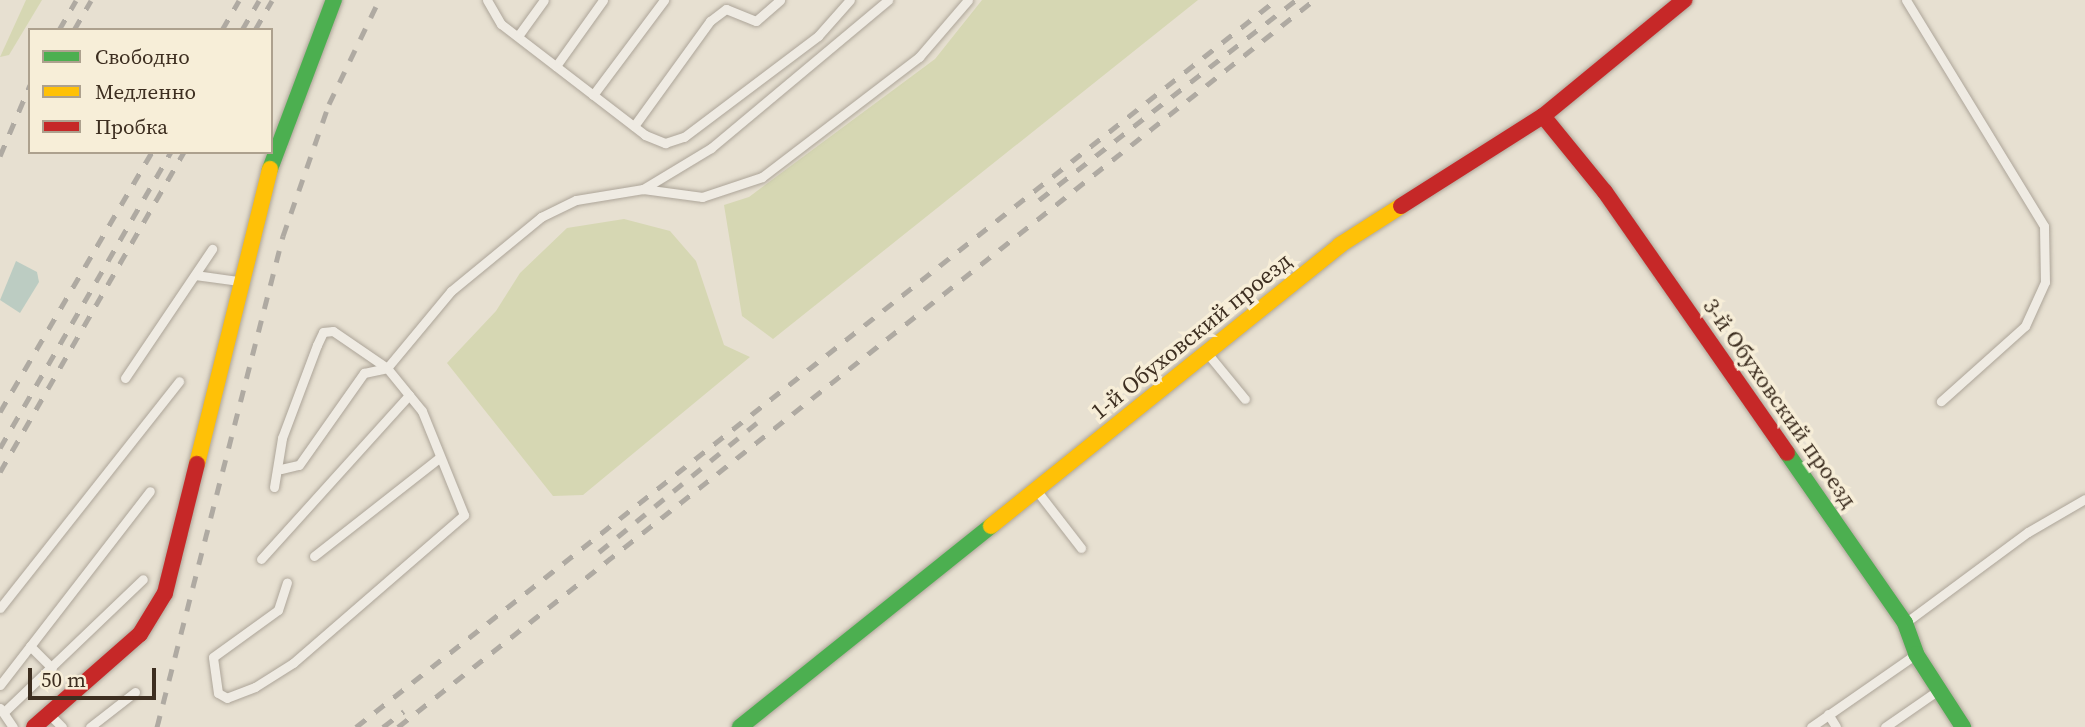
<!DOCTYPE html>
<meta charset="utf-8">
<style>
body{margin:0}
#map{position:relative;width:2085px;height:727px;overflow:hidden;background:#e7e0d1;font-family:"Source Serif 4",serif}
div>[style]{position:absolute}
.green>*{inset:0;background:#d6d7b3}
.water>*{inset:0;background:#bcccc2}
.roads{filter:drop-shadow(0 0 2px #ada599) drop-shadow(0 0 2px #ada599)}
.lane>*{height:9px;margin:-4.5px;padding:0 4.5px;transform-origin:4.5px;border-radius:4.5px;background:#efebe3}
.fast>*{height:16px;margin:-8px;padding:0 8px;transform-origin:8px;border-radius:8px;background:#4caf50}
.slow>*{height:16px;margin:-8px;padding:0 8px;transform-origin:8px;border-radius:8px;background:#ffc107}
.jam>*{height:16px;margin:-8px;padding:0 8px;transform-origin:8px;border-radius:8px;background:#c62828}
.rail>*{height:5px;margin-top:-2.5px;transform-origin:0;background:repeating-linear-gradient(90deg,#afaaa2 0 12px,transparent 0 24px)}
span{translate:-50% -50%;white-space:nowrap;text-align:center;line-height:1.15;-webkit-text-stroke:7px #f7eed8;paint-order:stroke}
.street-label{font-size:23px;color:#3d2e20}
.legend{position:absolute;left:28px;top:28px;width:245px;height:126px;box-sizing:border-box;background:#f7eed8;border:2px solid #ada18e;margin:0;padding:9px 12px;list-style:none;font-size:21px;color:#3d2e20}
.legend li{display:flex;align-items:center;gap:14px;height:35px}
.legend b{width:35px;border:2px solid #ada18e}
.scale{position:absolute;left:28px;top:668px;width:128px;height:32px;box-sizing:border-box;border:4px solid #3d2e20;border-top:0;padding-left:9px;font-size:21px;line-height:24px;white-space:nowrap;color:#3d2e20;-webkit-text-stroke:5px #f7eed8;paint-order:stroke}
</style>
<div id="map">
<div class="green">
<div style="clip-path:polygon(26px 0,42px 0,9px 55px,0 57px)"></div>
<div style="clip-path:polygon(982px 0,1198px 0,773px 339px,742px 316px,724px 205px,749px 197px,935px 59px)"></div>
<div style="clip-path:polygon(624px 219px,670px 231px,696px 261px,724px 345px,750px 357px,583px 495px,553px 496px,447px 363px,496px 311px,520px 273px,567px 228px)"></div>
</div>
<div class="water">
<div style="clip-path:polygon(16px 261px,37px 272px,39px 282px,20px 313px,0 300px)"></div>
</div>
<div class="roads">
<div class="lane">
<div style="left:487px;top:0;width:28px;rotate:60deg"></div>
<div style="left:501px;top:24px;width:182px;rotate:37.6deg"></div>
<div style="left:645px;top:135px;width:22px;rotate:22deg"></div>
<div style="left:665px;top:143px;width:20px;rotate:-18deg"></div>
<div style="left:684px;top:137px;width:168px;rotate:-37deg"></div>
<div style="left:818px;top:36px;width:48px;rotate:-48.4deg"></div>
<div style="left:1906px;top:0;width:265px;rotate:58.6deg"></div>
<div style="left:2044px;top:226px;width:56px;rotate:89deg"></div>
<div style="left:2045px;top:282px;width:48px;rotate:114.4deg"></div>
<div style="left:2025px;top:326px;width:113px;rotate:138.2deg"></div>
<div style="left:518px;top:36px;width:44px;rotate:-54.2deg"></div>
<div style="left:556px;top:66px;width:81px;rotate:-54.5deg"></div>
<div style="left:593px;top:95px;width:119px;rotate:-53.2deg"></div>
<div style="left:634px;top:126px;width:130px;rotate:-54.1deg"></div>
<div style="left:710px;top:21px;width:20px;rotate:-37deg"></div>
<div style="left:726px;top:9px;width:32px;rotate:22deg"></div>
<div style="left:756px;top:21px;width:32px;rotate:-41deg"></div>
<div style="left:643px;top:189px;width:79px;rotate:-31.1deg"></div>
<div style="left:711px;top:148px;width:231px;rotate:-39.9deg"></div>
<div style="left:195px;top:275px;width:43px;rotate:7.9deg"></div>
<div style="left:1208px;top:354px;width:58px;rotate:50.6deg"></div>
<div style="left:125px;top:378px;width:156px;rotate:-56deg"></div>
<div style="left:281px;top:469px;width:18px;rotate:-13deg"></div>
<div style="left:299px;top:465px;width:113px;rotate:-54.8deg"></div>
<div style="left:364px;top:373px;width:24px;rotate:-12deg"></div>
<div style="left:387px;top:368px;width:100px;rotate:-50.3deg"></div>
<div style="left:451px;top:291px;width:117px;rotate:-39.4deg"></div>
<div style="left:541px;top:217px;width:39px;rotate:-26deg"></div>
<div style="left:576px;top:200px;width:68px;rotate:-9.3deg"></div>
<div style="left:643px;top:189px;width:60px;rotate:7.7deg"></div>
<div style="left:702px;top:197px;width:63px;rotate:-18.4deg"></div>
<div style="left:762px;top:177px;width:198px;rotate:-37.4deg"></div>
<div style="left:919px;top:57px;width:75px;rotate:-49.3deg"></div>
<div style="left:274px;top:487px;width:50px;rotate:-80.7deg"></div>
<div style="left:282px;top:438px;width:99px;rotate:-69.4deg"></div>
<div style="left:317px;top:345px;width:14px;rotate:-65deg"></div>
<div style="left:323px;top:332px;width:10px;rotate:-6deg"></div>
<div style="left:333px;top:331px;width:65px;rotate:34.4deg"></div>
<div style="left:387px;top:368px;width:55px;rotate:50.9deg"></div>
<div style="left:422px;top:411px;width:112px;rotate:68deg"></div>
<div style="left:464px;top:515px;width:226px;rotate:139.1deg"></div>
<div style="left:293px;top:663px;width:45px;rotate:147.7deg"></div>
<div style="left:255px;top:687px;width:30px;rotate:159deg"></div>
<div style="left:227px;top:698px;width:10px;rotate:-151deg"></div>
<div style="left:218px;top:693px;width:36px;rotate:-98deg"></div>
<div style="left:213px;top:657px;width:80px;rotate:-35.9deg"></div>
<div style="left:278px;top:610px;width:29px;rotate:-72deg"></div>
<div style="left:1037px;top:491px;width:72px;rotate:52.3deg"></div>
<div style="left:314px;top:556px;width:159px;rotate:-38.1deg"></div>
<div style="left:261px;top:559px;width:221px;rotate:-47.9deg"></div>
<div style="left:0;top:608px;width:289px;rotate:-51.7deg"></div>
<div style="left:1905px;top:623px;width:153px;rotate:-36.5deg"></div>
<div style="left:2028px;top:532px;width:66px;rotate:-30.1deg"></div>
<div style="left:30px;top:646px;width:31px;rotate:45deg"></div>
<div style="left:0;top:685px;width:245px;rotate:-52.3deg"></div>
<div style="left:0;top:708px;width:23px;rotate:56deg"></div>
<div style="left:4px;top:712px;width:192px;rotate:-43.7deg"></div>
<div style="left:1828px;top:714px;width:15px;rotate:58deg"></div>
<div style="left:50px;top:715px;width:17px;rotate:45deg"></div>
<div style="left:90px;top:727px;width:57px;rotate:-37.9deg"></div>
<div style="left:1811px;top:727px;width:128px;rotate:-34.8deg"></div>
<div style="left:1885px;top:727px;width:63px;rotate:-34.7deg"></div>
</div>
<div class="fast">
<div style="left:270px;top:169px;width:181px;rotate:-69.3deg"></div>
<div style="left:1787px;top:453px;width:207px;rotate:55.2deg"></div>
<div style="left:1905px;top:623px;width:33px;rotate:70deg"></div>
<div style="left:1916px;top:654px;width:87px;rotate:57.2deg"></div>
<div style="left:740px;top:727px;width:322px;rotate:-38.7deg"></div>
</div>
<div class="slow">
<div style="left:197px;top:464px;width:304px;rotate:-76.1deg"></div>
<div style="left:991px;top:526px;width:448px;rotate:-38.8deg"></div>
<div style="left:1340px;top:245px;width:72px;rotate:-32.6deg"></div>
</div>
<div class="jam">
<div style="left:1543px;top:116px;width:98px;rotate:50.8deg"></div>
<div style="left:1605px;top:192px;width:318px;rotate:55.1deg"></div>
<div style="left:1401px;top:206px;width:168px;rotate:-32.4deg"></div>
<div style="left:1543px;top:116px;width:183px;rotate:-39.4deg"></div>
<div style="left:34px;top:727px;width:141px;rotate:-41.3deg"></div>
<div style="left:140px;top:634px;width:48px;rotate:-58.6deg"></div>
<div style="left:165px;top:593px;width:133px;rotate:-76.1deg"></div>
</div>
</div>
<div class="rail">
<div style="left:59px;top:30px;width:34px;rotate:-60deg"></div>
<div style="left:74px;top:30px;width:34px;rotate:-60deg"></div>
<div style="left:222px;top:30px;width:34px;rotate:-60deg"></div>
<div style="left:242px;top:30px;width:34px;rotate:-60deg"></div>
<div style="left:255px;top:30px;width:34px;rotate:-60deg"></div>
<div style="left:0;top:156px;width:77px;rotate:-67.1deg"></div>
<div style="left:1039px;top:200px;width:326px;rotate:-37.9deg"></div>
<div style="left:0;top:412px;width:301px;rotate:-59.7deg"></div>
<div style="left:0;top:448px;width:342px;rotate:-60deg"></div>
<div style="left:0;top:472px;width:369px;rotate:-60.1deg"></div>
<div style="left:599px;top:552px;width:207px;rotate:-39.3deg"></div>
<div style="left:157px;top:727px;width:507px;rotate:-75.61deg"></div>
<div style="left:283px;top:236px;width:140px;rotate:-70.8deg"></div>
<div style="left:329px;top:104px;width:115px;rotate:-64.3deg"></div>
<div style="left:356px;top:727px;width:1173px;rotate:-38.32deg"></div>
<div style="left:383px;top:727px;width:26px;rotate:-37deg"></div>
<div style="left:398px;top:727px;width:1169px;rotate:-38.44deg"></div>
</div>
<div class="street-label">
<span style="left:1191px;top:336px;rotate:-39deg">1-й Обуховский проезд</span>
<span style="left:1780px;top:403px;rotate:55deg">3-й Обуховский проезд</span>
</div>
<ul class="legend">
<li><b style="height:9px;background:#4caf50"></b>Свободно</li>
<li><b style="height:9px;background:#ffc107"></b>Медленно</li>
<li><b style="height:9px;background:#c62828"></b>Пробка</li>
</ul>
<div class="scale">50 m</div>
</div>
